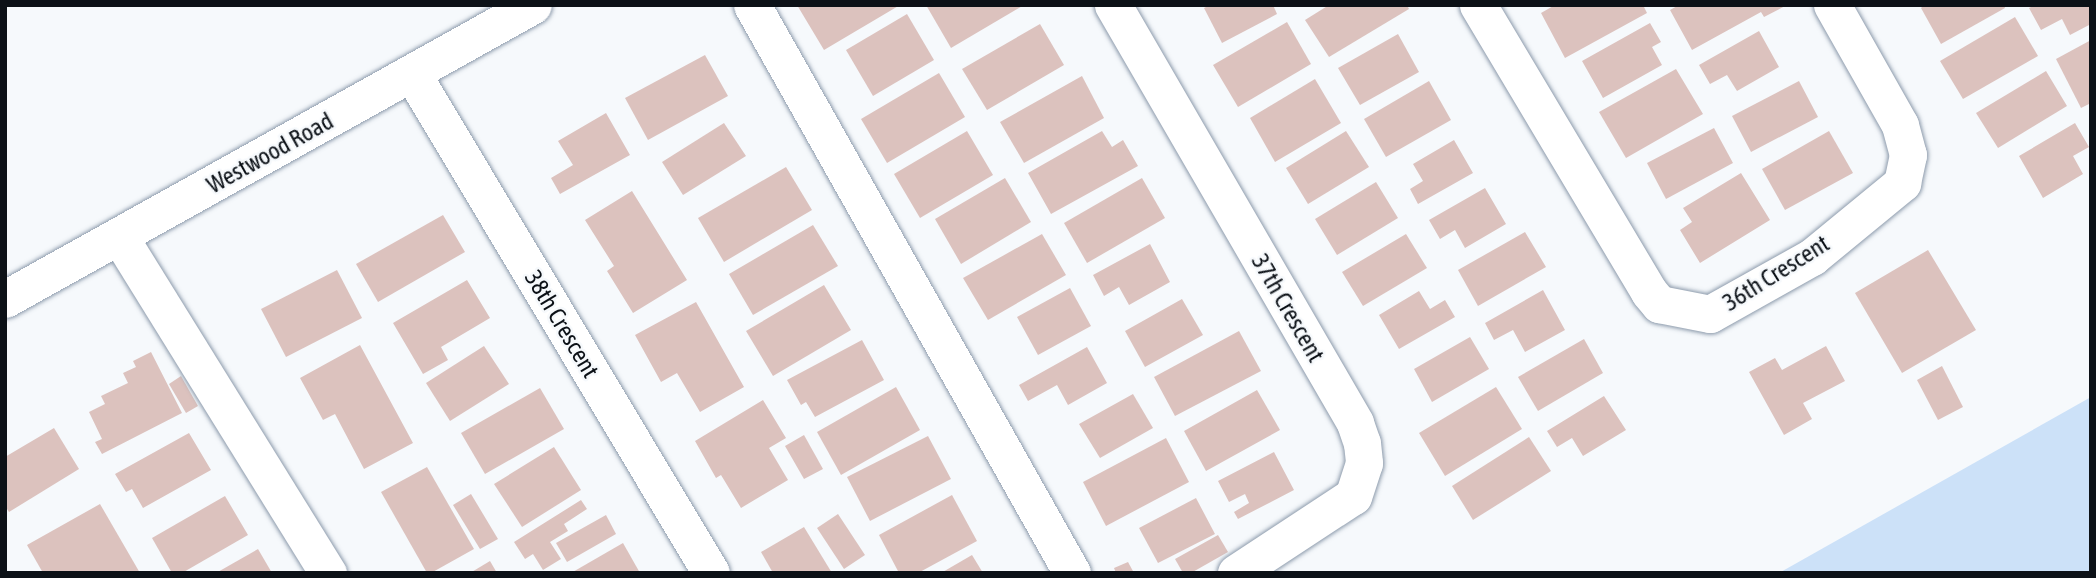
<!DOCTYPE html>
<style>
body{margin:0}
#map{position:relative;width:2096px;height:578px;overflow:hidden;background:#f6f9fc;font-family:"Asap Condensed",sans-serif}
div>[style]{position:absolute}
.green>*{inset:0;background:#cce1f8}
.building>*{inset:0;background:#dcc2be}
.roads{filter:drop-shadow(0 0 2px #8d9bac) drop-shadow(0 0 2px #8d9bac)}
.minor>*{height:37px;margin:-18.5px;padding:0 18.5px;transform-origin:18.5px;border-radius:18.5px;background:#fff}
span{translate:-50% -50%;white-space:nowrap;text-align:center;line-height:1.15;-webkit-text-stroke:5px #f6f9fc;paint-order:stroke}
.street-label{font-size:24px;color:#0c1117}
.frame{position:absolute;inset:0;border:7px solid #0c1117;pointer-events:none}
</style>
<div id="map">
<div class="green">
<div style="clip-path:polygon(2091px 397px,2091px 573px,1779px 573px)"></div>
</div>
<div class="building">
<div style="clip-path:polygon(797px 5px,900px 5px,824px 50px)"></div>
<div style="clip-path:polygon(926px 5px,1024px 5px,951px 48px)"></div>
<div style="clip-path:polygon(1210px 5px,1273px 5px,1277px 14px,1222px 43px,1204px 8px)"></div>
<div style="clip-path:polygon(1329px 5px,1407px 5px,1409px 9px,1329px 57px,1305px 20px)"></div>
<div style="clip-path:polygon(1555px 5px,1643px 5px,1647px 13px,1565px 58px,1541px 13px)"></div>
<div style="clip-path:polygon(1679px 5px,1787px 5px,1764px 17px,1761px 12px,1692px 50px,1670px 10px)"></div>
<div style="clip-path:polygon(1924px 5px,2004px 5px,2005px 8px,1941px 44px,1921px 8px)"></div>
<div style="clip-path:polygon(2035px 5px,2091px 5px,2091px 24px,2070px 35px,2062px 19px,2041px 30px,2029px 8px)"></div>
<div style="clip-path:polygon(907px 14px,934px 60px,873px 96px,846px 50px)"></div>
<div style="clip-path:polygon(2015px 17px,2038px 56px,1963px 99px,1940px 61px)"></div>
<div style="clip-path:polygon(1287px 22px,1311px 64px,1238px 107px,1213px 65px)"></div>
<div style="clip-path:polygon(1650px 23px,1661px 42px,1652px 47px,1662px 65px,1603px 98px,1582px 61px)"></div>
<div style="clip-path:polygon(1040px 24px,1064px 65px,987px 110px,962px 69px)"></div>
<div style="clip-path:polygon(1759px 31px,1779px 67px,1737px 91px,1727px 75px,1710px 84px,1699px 65px)"></div>
<div style="clip-path:polygon(1398px 34px,1419px 72px,1360px 105px,1338px 68px)"></div>
<div style="clip-path:polygon(2091px 40px,2091px 103px,2081px 108px,2056px 59px)"></div>
<div style="clip-path:polygon(705px 55px,728px 96px,648px 140px,625px 98px)"></div>
<div style="clip-path:polygon(1676px 69px,1703px 114px,1626px 158px,1599px 112px)"></div>
<div style="clip-path:polygon(2046px 71px,2067px 106px,1998px 148px,1976px 113px)"></div>
<div style="clip-path:polygon(939px 73px,965px 117px,887px 163px,861px 119px)"></div>
<div style="clip-path:polygon(1082px 76px,1104px 118px,1024px 163px,1000px 122px)"></div>
<div style="clip-path:polygon(1315px 79px,1341px 123px,1275px 162px,1250px 118px)"></div>
<div style="clip-path:polygon(1429px 81px,1451px 120px,1386px 157px,1364px 119px)"></div>
<div style="clip-path:polygon(1799px 81px,1818px 117px,1751px 152px,1732px 116px)"></div>
<div style="clip-path:polygon(606px 113px,630px 155px,560px 194px,551px 178px,573px 165px,558px 141px)"></div>
<div style="clip-path:polygon(724px 123px,746px 156px,683px 195px,662px 162px)"></div>
<div style="clip-path:polygon(2075px 123px,2089px 147px,2073px 156px,2083px 174px,2043px 198px,2019px 156px)"></div>
<div style="clip-path:polygon(1714px 128px,1733px 163px,1666px 199px,1647px 163px)"></div>
<div style="clip-path:polygon(967px 131px,993px 175px,920px 218px,894px 174px)"></div>
<div style="clip-path:polygon(1102px 131px,1112px 147px,1123px 140px,1138px 166px,1051px 214px,1028px 173px)"></div>
<div style="clip-path:polygon(1346px 131px,1369px 167px,1308px 204px,1286px 168px)"></div>
<div style="clip-path:polygon(1829px 131px,1853px 173px,1785px 210px,1762px 169px)"></div>
<div style="clip-path:polygon(1454px 140px,1473px 173px,1418px 204px,1410px 189px,1423px 181px,1413px 164px)"></div>
<div style="clip-path:polygon(786px 167px,812px 210px,724px 262px,698px 218px)"></div>
<div style="clip-path:polygon(1741px 173px,1770px 220px,1700px 263px,1680px 230px,1692px 222px,1683px 208px)"></div>
<div style="clip-path:polygon(1005px 178px,1031px 222px,961px 264px,935px 219px)"></div>
<div style="clip-path:polygon(1142px 178px,1165px 218px,1087px 263px,1064px 223px)"></div>
<div style="clip-path:polygon(1376px 182px,1398px 218px,1337px 255px,1315px 219px)"></div>
<div style="clip-path:polygon(1485px 188px,1506px 224px,1465px 248px,1455px 230px,1440px 239px,1429px 220px)"></div>
<div style="clip-path:polygon(632px 191px,687px 280px,633px 313px,607px 271px,614px 266px,585px 220px)"></div>
<div style="clip-path:polygon(443px 215px,465px 252px,378px 302px,356px 264px)"></div>
<div style="clip-path:polygon(813px 225px,838px 266px,753px 315px,729px 274px)"></div>
<div style="clip-path:polygon(1525px 232px,1546px 267px,1478px 306px,1458px 270px)"></div>
<div style="clip-path:polygon(1042px 234px,1066px 275px,988px 320px,963px 278px)"></div>
<div style="clip-path:polygon(1406px 234px,1427px 268px,1363px 306px,1342px 272px)"></div>
<div style="clip-path:polygon(1150px 244px,1170px 282px,1129px 305px,1119px 287px,1104px 296px,1093px 275px)"></div>
<div style="clip-path:polygon(1928px 250px,1976px 330px,1902px 373px,1855px 293px)"></div>
<div style="clip-path:polygon(337px 270px,362px 318px,286px 357px,261px 309px)"></div>
<div style="clip-path:polygon(467px 280px,490px 318px,441px 347px,448px 360px,423px 374px,393px 323px)"></div>
<div style="clip-path:polygon(824px 285px,851px 330px,773px 376px,746px 331px)"></div>
<div style="clip-path:polygon(1070px 288px,1091px 326px,1038px 355px,1017px 317px)"></div>
<div style="clip-path:polygon(1543px 290px,1565px 330px,1525px 352px,1513px 330px,1494px 340px,1485px 323px)"></div>
<div style="clip-path:polygon(1419px 291px,1430px 309px,1445px 300px,1455px 317px,1399px 349px,1379px 315px)"></div>
<div style="clip-path:polygon(1182px 299px,1203px 335px,1145px 367px,1125px 331px)"></div>
<div style="clip-path:polygon(696px 302px,744px 387px,700px 412px,677px 373px,661px 382px,635px 335px)"></div>
<div style="clip-path:polygon(1239px 331px,1261px 371px,1175px 416px,1154px 377px)"></div>
<div style="clip-path:polygon(1470px 337px,1489px 369px,1432px 402px,1414px 369px)"></div>
<div style="clip-path:polygon(1584px 339px,1603px 373px,1538px 411px,1518px 377px)"></div>
<div style="clip-path:polygon(862px 340px,884px 380px,815px 417px,806px 402px,801px 405px,787px 380px)"></div>
<div style="clip-path:polygon(360px 345px,413px 443px,364px 469px,335px 414px,323px 420px,300px 378px)"></div>
<div style="clip-path:polygon(484px 346px,509px 384px,450px 421px,426px 383px)"></div>
<div style="clip-path:polygon(1826px 346px,1845px 381px,1803px 403px,1812px 419px,1784px 435px,1749px 372px,1775px 358px,1782px 370px)"></div>
<div style="clip-path:polygon(1087px 347px,1107px 383px,1068px 405px,1057px 385px,1028px 401px,1019px 385px)"></div>
<div style="clip-path:polygon(151px 352px,182px 413px,102px 454px,95px 442px,102px 439px,89px 412px,105px 404px,101px 396px,128px 383px,123px 373px,136px 367px,133px 361px)"></div>
<div style="clip-path:polygon(1942px 366px,1963px 407px,1938px 420px,1917px 380px)"></div>
<div style="clip-path:polygon(181px 376px,198px 406px,186px 413px,169px 384px)"></div>
<div style="clip-path:polygon(896px 387px,920px 430px,841px 475px,817px 432px)"></div>
<div style="clip-path:polygon(1496px 387px,1522px 429px,1445px 476px,1419px 433px)"></div>
<div style="clip-path:polygon(540px 388px,564px 429px,485px 474px,461px 433px)"></div>
<div style="clip-path:polygon(1257px 390px,1280px 430px,1206px 471px,1184px 431px)"></div>
<div style="clip-path:polygon(1133px 394px,1153px 428px,1100px 458px,1079px 424px)"></div>
<div style="clip-path:polygon(1604px 396px,1626px 430px,1583px 456px,1572px 438px,1557px 447px,1547px 431px)"></div>
<div style="clip-path:polygon(763px 400px,786px 438px,769px 448px,788px 480px,741px 508px,721px 475px,716px 478px,695px 441px)"></div>
<div style="clip-path:polygon(54px 428px,79px 469px,9px 512px,5px 506px,5px 457px)"></div>
<div style="clip-path:polygon(189px 433px,211px 470px,143px 508px,132px 489px,126px 492px,115px 474px)"></div>
<div style="clip-path:polygon(804px 435px,823px 469px,804px 479px,785px 446px)"></div>
<div style="clip-path:polygon(928px 436px,951px 479px,870px 521px,847px 477px)"></div>
<div style="clip-path:polygon(1529px 437px,1551px 471px,1473px 520px,1452px 486px)"></div>
<div style="clip-path:polygon(1166px 438px,1189px 482px,1106px 526px,1083px 482px)"></div>
<div style="clip-path:polygon(554px 447px,581px 490px,522px 527px,494px 484px)"></div>
<div style="clip-path:polygon(1274px 452px,1294px 490px,1238px 519px,1234px 512px,1249px 503px,1245px 494px,1229px 502px,1218px 481px)"></div>
<div style="clip-path:polygon(427px 467px,474px 549px,431px 573px,427px 573px,381px 492px)"></div>
<div style="clip-path:polygon(471px 494px,498px 539px,480px 549px,453px 505px)"></div>
<div style="clip-path:polygon(952px 495px,977px 541px,918px 573px,899px 573px,879px 535px)"></div>
<div style="clip-path:polygon(225px 496px,248px 535px,182px 573px,172px 573px,152px 538px)"></div>
<div style="clip-path:polygon(1196px 498px,1215px 534px,1158px 563px,1139px 528px)"></div>
<div style="clip-path:polygon(581px 500px,587px 509px,564px 524px,568px 531px,550px 542px,561px 559px,543px 570px,533px 554px,525px 559px,514px 542px)"></div>
<div style="clip-path:polygon(100px 504px,140px 573px,43px 573px,27px 545px)"></div>
<div style="clip-path:polygon(838px 514px,865px 555px,844px 569px,817px 528px)"></div>
<div style="clip-path:polygon(606px 515px,616px 534px,567px 562px,556px 543px)"></div>
<div style="clip-path:polygon(804px 527px,832px 573px,773px 573px,761px 552px)"></div>
<div style="clip-path:polygon(1218px 535px,1228px 552px,1191px 573px,1183px 573px,1175px 559px)"></div>
<div style="clip-path:polygon(623px 543px,640px 573px,571px 573px)"></div>
<div style="clip-path:polygon(258px 549px,272px 573px,216px 573px)"></div>
<div style="clip-path:polygon(972px 555px,983px 573px,941px 573px)"></div>
<div style="clip-path:polygon(490px 561px,497px 573px,470px 573px)"></div>
<div style="clip-path:polygon(1128px 562px,1134px 573px,1116px 573px,1114px 568px)"></div>
</div>
<div class="roads">
<div class="minor">
<div style="left:752px;top:5px;width:652px;rotate:60.6deg"></div>
<div style="left:1113px;top:5px;width:483px;rotate:59.9deg"></div>
<div style="left:1355px;top:423px;width:21px;rotate:71deg"></div>
<div style="left:1362px;top:443px;width:20px;rotate:84deg"></div>
<div style="left:1364px;top:463px;width:35px;rotate:108deg"></div>
<div style="left:1353px;top:496px;width:140px;rotate:146.7deg"></div>
<div style="left:1478px;top:5px;width:334px;rotate:59.2deg"></div>
<div style="left:1649px;top:292px;width:16px;rotate:50deg"></div>
<div style="left:1659px;top:304px;width:52px;rotate:11.1deg"></div>
<div style="left:1710px;top:314px;width:117px;rotate:-29.2deg"></div>
<div style="left:1812px;top:257px;width:117px;rotate:-39.4deg"></div>
<div style="left:1902px;top:183px;width:29px;rotate:-78deg"></div>
<div style="left:1908px;top:155px;width:31px;rotate:-105deg"></div>
<div style="left:1900px;top:125px;width:138px;rotate:-119.5deg"></div>
<div style="left:413px;top:75px;width:580px;rotate:59.1deg"></div>
<div style="left:119px;top:236px;width:397px;rotate:58.2deg"></div>
<div style="left:5px;top:299px;width:604px;rotate:-29.11deg"></div>
</div>
</div>
<div class="street-label">
<span style="left:270px;top:153px;rotate:-29deg">Westwood Road</span>
<span style="left:1776px;top:273px;rotate:-32deg">36th Crescent</span>
<span style="left:1288px;top:308px;rotate:60deg">37th Crescent</span>
<span style="left:562px;top:324px;rotate:59deg">38th Crescent</span>
</div>
<div class="frame"></div>
</div>
